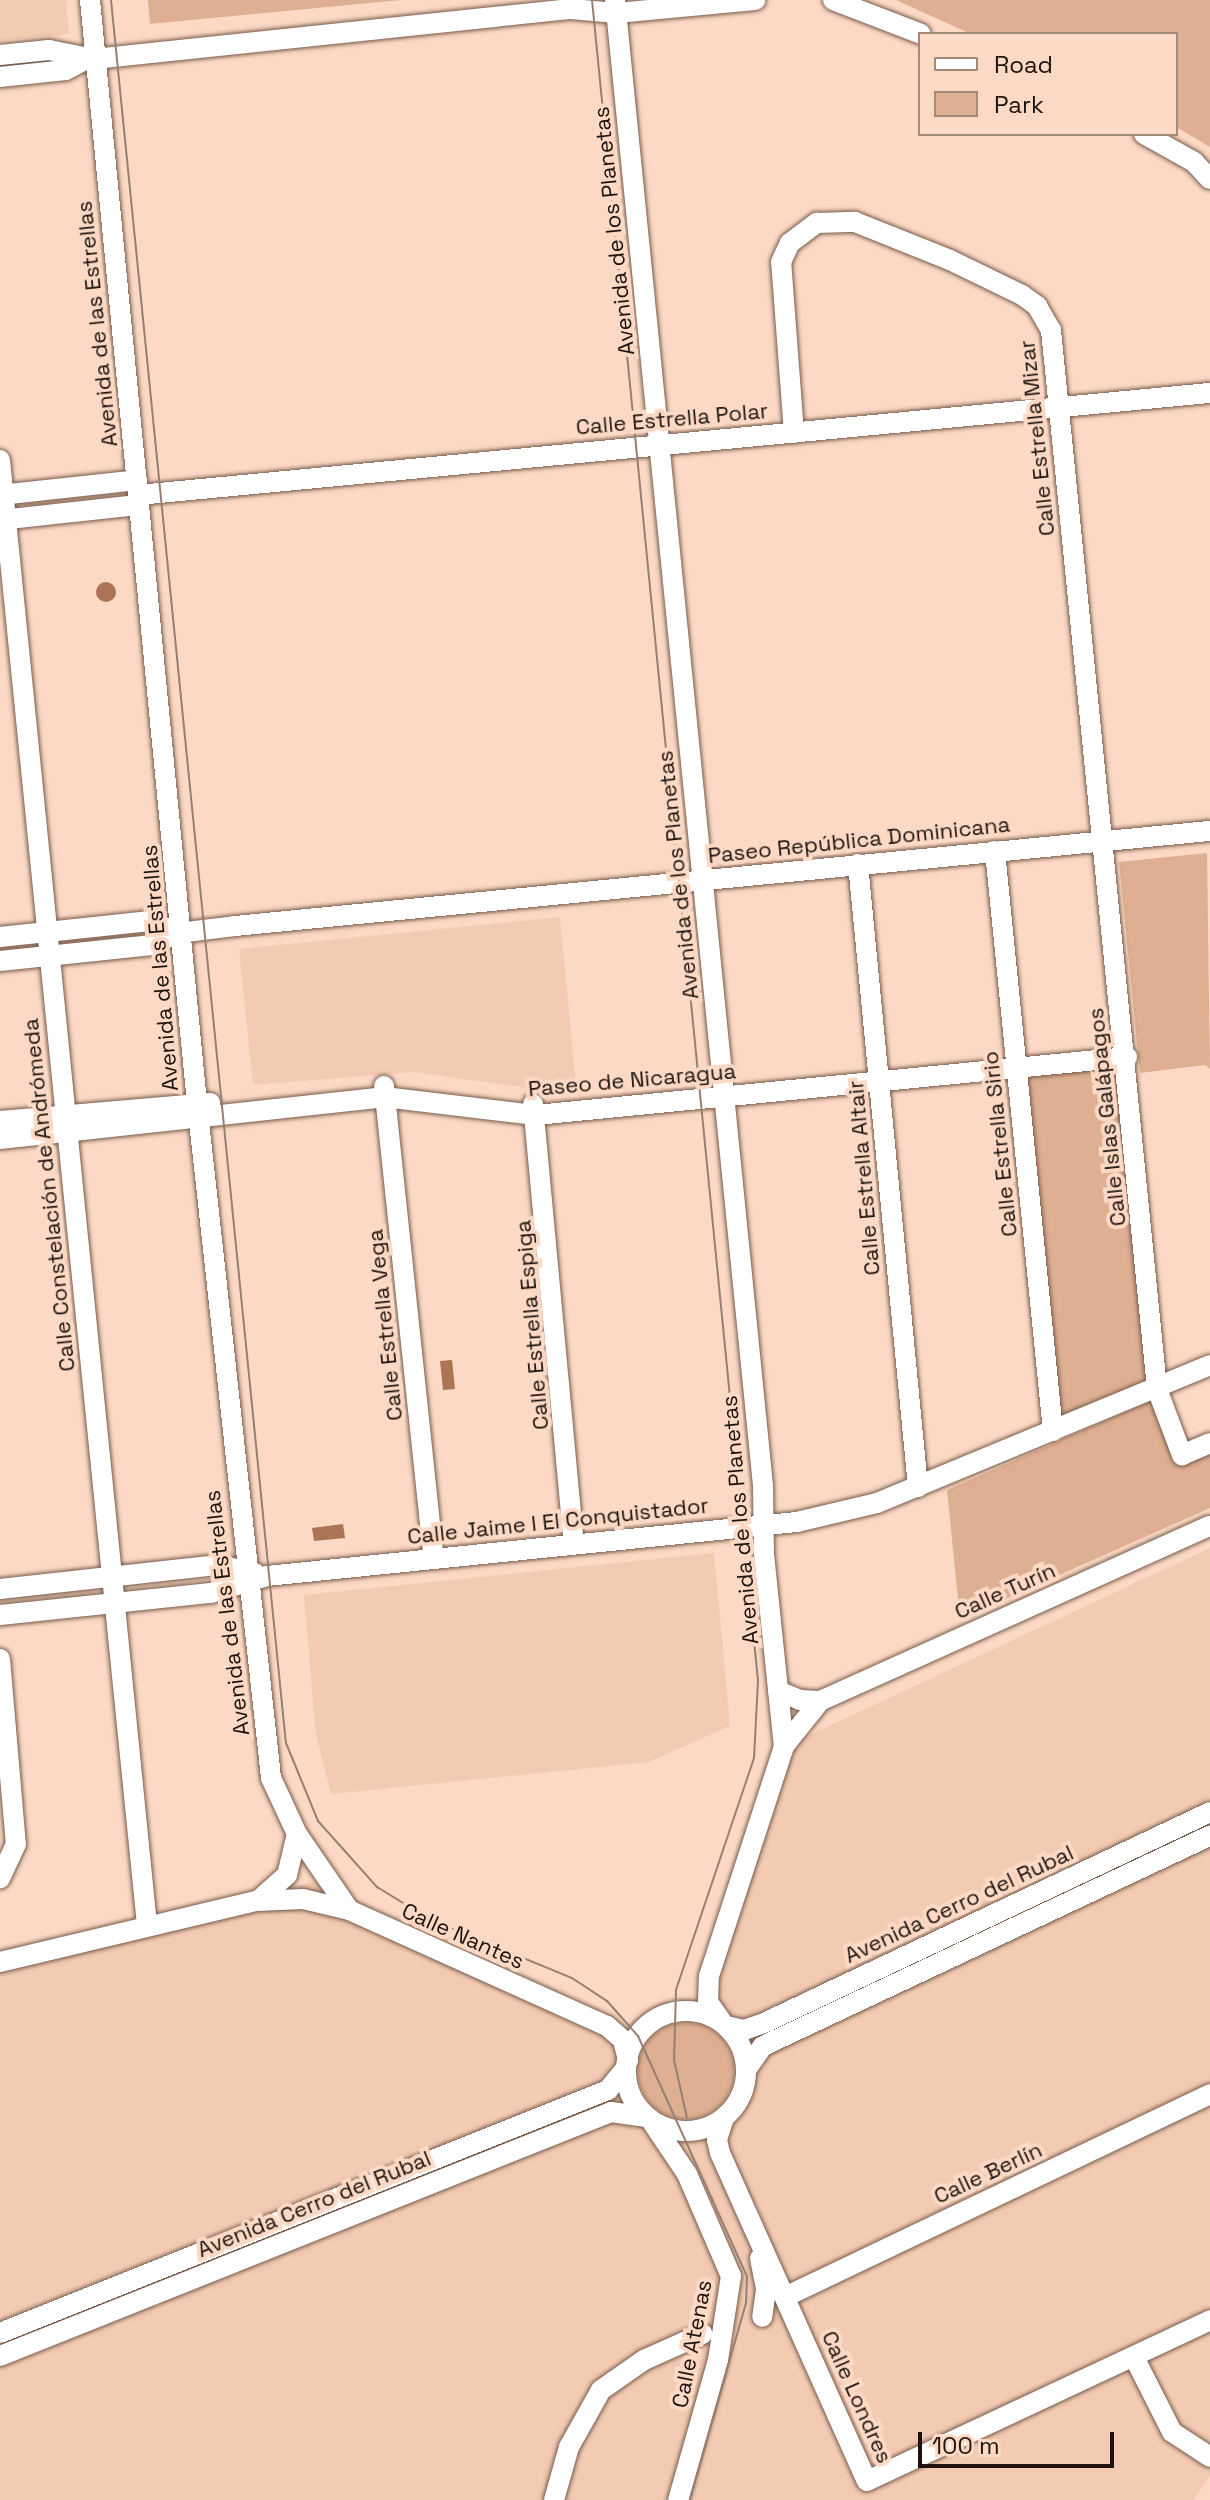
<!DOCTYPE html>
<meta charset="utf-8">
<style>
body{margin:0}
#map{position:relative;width:1210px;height:2500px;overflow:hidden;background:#fbd9c5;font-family:"Space Grotesk",sans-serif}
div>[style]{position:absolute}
.built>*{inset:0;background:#f3cbb3}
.green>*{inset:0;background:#dfaf93}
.round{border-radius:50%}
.water>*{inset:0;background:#ab7555}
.roads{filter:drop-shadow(0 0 2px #775a49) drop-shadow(0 0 2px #775a49)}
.minor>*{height:20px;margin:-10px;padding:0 10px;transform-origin:10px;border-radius:10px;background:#fff}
.minor>.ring{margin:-10px;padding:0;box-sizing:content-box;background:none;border:20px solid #fff;border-radius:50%}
.tram>*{height:2px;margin:-1px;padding:0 1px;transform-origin:1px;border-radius:1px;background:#977f71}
span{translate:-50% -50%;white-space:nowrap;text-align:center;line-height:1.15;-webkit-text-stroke:8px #fbd9c5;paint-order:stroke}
.street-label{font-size:22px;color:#1e130c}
.legend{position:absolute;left:918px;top:32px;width:260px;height:104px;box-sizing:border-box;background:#fbd9c5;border:2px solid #a38a7b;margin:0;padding:10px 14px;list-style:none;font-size:24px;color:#1e130c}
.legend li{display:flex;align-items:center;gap:16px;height:40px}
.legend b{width:40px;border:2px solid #a38a7b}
.scale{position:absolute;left:918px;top:2432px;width:196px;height:36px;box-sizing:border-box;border:4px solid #1e130c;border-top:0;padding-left:10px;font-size:24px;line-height:28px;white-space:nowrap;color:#1e130c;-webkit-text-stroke:6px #fbd9c5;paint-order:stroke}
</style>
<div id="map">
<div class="built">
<div style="clip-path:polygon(0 0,66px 0,69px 34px,0 41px)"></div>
<div style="clip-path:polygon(560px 917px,576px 1086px,536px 1089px,413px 1072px,253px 1085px,239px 949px)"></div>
<div style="clip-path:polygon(1210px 1548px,1210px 2476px,1193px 2500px,0 2500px,0 1971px,315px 1881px,361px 1912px,621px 2029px,659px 2003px,698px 2001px,773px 1752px)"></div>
<div style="clip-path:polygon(714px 1553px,730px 1726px,649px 1762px,331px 1794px,316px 1736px,304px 1595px)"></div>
</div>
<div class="green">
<div style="clip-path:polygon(148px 0,401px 0,150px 24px)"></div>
<div style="clip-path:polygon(896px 0,1210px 0,1210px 147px,1176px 127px,1176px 34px,971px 34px)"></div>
<div style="clip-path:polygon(1207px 853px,1210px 1069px,1205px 1065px,1140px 1073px,1119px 862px)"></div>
<div style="clip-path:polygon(1120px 1057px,1156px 1388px,1054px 1430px,1018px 1067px)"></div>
<div style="clip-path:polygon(1155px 1399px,1181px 1462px,1210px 1450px,1210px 1508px,960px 1619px,947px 1490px)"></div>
<div class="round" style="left:638px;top:2023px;width:96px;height:96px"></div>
</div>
<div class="water">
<div class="round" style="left:96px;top:582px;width:20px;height:20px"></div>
<div style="clip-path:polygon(452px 1360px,455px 1389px,443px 1390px,440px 1361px)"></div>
<div style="clip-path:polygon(343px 1524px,345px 1538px,314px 1541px,312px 1528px)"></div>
</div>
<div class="roads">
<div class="minor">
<div style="left:90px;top:0;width:1108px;rotate:84.46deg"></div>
<div style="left:197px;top:1103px;width:679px;rotate:83.74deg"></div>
<div style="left:271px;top:1778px;width:62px;rotate:65.1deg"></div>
<div style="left:297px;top:1834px;width:92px;rotate:55.6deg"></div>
<div style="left:615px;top:0;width:1493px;rotate:84.31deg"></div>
<div style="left:763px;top:1486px;width:68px;rotate:89.2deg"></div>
<div style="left:764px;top:1554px;width:193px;rotate:84.1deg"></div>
<div style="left:833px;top:0;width:94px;rotate:21.1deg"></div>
<div style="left:0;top:55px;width:49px;rotate:-5.8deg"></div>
<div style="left:49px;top:50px;width:46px;rotate:11.3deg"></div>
<div style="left:94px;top:59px;width:480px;rotate:-6deg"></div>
<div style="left:571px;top:9px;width:45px;rotate:5.1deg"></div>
<div style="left:616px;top:13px;width:140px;rotate:-5.3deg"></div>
<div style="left:0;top:77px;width:66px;rotate:-6.1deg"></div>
<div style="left:66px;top:70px;width:27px;rotate:-28deg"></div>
<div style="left:1144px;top:134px;width:57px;rotate:29.2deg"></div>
<div style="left:1194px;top:162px;width:23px;rotate:47deg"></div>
<div style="left:794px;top:433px;width:171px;rotate:-94.3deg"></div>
<div style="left:781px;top:262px;width:21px;rotate:-65deg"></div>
<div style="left:790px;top:243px;width:34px;rotate:-37deg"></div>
<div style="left:817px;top:223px;width:38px;rotate:-2deg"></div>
<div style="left:855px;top:222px;width:102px;rotate:21.8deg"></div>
<div style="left:950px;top:260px;width:80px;rotate:25.9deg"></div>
<div style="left:1022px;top:295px;width:19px;rotate:36deg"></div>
<div style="left:1037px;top:306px;width:28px;rotate:60deg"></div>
<div style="left:1051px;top:330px;width:1064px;rotate:84.28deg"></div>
<div style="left:1157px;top:1389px;width:71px;rotate:69.3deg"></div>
<div style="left:1182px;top:1455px;width:30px;rotate:-23deg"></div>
<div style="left:0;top:460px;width:1473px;rotate:84.27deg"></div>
<div style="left:0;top:495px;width:138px;rotate:-6.2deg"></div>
<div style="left:138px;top:495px;width:1077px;rotate:-5.44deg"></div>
<div style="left:0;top:520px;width:140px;rotate:-6.2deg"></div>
<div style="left:995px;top:851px;width:583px;rotate:84.29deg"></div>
<div style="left:858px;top:864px;width:626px;rotate:84.5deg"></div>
<div style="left:0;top:937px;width:151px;rotate:-6.1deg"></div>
<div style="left:150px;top:921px;width:30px;rotate:23deg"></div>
<div style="left:0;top:961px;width:153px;rotate:-6deg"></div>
<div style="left:152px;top:945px;width:29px;rotate:-25deg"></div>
<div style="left:178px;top:933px;width:57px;rotate:-7deg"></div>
<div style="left:235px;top:926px;width:980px;rotate:-5.57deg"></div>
<div style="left:384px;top:1086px;width:475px;rotate:84deg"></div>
<div style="left:533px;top:1104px;width:442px;rotate:84.7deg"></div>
<div style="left:0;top:1121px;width:211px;rotate:-4.9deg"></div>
<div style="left:0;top:1139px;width:386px;rotate:-6.2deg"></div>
<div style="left:384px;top:1097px;width:153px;rotate:6.8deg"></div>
<div style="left:536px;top:1115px;width:594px;rotate:-5.6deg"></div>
<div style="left:0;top:1589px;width:220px;rotate:-6.3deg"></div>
<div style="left:219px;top:1565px;width:37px;rotate:13deg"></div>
<div style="left:0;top:1615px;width:212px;rotate:-6deg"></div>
<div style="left:211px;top:1593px;width:59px;rotate:-16.9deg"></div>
<div style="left:267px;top:1576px;width:533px;rotate:-5.82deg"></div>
<div style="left:797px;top:1522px;width:82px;rotate:-13.4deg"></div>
<div style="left:877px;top:1503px;width:360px;rotate:-22.5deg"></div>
<div style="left:0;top:1659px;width:186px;rotate:85.1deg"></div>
<div style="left:16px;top:1844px;width:38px;rotate:115deg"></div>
<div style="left:778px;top:1691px;width:24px;rotate:22deg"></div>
<div style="left:800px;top:1700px;width:20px;rotate:3deg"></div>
<div style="left:820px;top:1701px;width:427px;rotate:-24.2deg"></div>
<div style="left:259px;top:1900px;width:38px;rotate:-42deg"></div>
<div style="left:287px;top:1875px;width:42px;rotate:-76.3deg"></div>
<div style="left:0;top:1962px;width:264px;rotate:-13.4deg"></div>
<div style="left:257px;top:1901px;width:46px;rotate:-2.5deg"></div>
<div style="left:303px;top:1899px;width:47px;rotate:13.4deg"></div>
<div style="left:349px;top:1910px;width:283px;rotate:24.2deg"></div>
<div style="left:607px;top:2026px;width:21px;rotate:41deg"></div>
<div style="left:623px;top:2040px;width:21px;rotate:76deg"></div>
<div class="ring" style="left:626px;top:2011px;width:100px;height:100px"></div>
<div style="left:722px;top:2022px;width:24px;rotate:-125deg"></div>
<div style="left:708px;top:2002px;width:26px;rotate:-88deg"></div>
<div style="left:709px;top:1976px;width:242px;rotate:-71.9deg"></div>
<div style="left:784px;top:1746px;width:58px;rotate:-51.3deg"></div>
<div style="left:726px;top:2026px;width:18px;rotate:13deg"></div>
<div style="left:744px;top:2030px;width:21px;rotate:-19deg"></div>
<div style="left:764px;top:2023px;width:493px;rotate:-25.3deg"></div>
<div style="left:746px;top:2070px;width:29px;rotate:-55deg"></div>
<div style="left:763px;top:2046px;width:494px;rotate:-25.2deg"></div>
<div style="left:724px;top:2118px;width:23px;rotate:108deg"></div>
<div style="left:717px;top:2140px;width:13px;rotate:77deg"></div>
<div style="left:720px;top:2153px;width:359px;rotate:65.9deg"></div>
<div style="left:867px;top:2481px;width:379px;rotate:-25.1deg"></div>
<div style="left:650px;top:2119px;width:66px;rotate:56.1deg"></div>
<div style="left:687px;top:2174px;width:111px;rotate:66.7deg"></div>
<div style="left:731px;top:2276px;width:85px;rotate:98.8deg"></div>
<div style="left:718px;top:2360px;width:146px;rotate:105.9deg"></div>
<div style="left:760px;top:2258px;width:33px;rotate:79deg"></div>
<div style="left:766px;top:2290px;width:27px;rotate:98deg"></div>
<div style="left:787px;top:2296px;width:469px;rotate:-25.5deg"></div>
<div style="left:0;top:2333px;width:655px;rotate:-21.79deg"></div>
<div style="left:608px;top:2090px;width:28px;rotate:-51deg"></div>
<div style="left:0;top:2356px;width:658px;rotate:-21.77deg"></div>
<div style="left:611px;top:2112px;width:36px;rotate:8deg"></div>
<div style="left:1134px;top:2357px;width:84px;rotate:63.1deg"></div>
<div style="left:1172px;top:2432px;width:45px;rotate:33.3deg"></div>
<div style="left:554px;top:2500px;width:55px;rotate:-74.2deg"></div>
<div style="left:569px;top:2447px;width:65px;rotate:-60.7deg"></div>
<div style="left:601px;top:2390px;width:52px;rotate:-34.9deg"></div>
<div style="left:644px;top:2360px;width:64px;rotate:-24.1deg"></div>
</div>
</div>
<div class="tram">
<div style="left:111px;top:0;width:1752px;rotate:84.27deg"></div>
<div style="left:286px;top:1743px;width:84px;rotate:67.7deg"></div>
<div style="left:318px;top:1821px;width:89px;rotate:48.2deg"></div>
<div style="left:377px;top:1887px;width:63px;rotate:31.4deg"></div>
<div style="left:431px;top:1920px;width:152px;rotate:22.4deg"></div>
<div style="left:572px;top:1978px;width:42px;rotate:33.3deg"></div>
<div style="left:607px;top:2001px;width:47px;rotate:48.5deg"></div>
<div style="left:638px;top:2036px;width:264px;rotate:65.6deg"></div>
<div style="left:747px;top:2276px;width:27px;rotate:92deg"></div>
<div style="left:746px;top:2303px;width:205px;rotate:105.9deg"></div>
<div style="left:592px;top:0;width:1688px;rotate:84.36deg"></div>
<div style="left:758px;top:1680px;width:78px;rotate:92.9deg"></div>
<div style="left:754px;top:1758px;width:245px;rotate:108.6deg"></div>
<div style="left:676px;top:1990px;width:70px;rotate:91.6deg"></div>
<div style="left:674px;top:2060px;width:59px;rotate:77.4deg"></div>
</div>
<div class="street-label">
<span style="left:614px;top:231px;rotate:-96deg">Avenida de los Planetas</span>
<span style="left:97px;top:324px;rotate:-96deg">Avenida de las Estrellas</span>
<span style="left:672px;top:419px;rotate:-5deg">Calle Estrella Polar</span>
<span style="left:1037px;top:438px;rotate:-96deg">Calle Estrella Mizar</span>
<span style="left:859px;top:840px;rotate:-6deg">Paseo República Dominicana</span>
<span style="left:678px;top:875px;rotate:-96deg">Avenida de los Planetas</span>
<span style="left:160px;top:968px;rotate:-95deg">Avenida de las Estrellas</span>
<span style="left:632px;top:1080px;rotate:-5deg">Paseo de Nicaragua</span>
<span style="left:1107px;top:1117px;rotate:-96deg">Calle Islas Galápagos</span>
<span style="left:1000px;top:1144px;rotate:-96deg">Calle Estrella Sirio</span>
<span style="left:864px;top:1178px;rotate:-95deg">Calle Estrella Altair</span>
<span style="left:49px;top:1195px;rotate:-96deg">Calle Constelación de Andrómeda</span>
<span style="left:385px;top:1325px;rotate:-96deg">Calle Estrella Vega</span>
<span style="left:532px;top:1325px;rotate:-95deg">Calle Estrella Espiga</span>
<span style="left:740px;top:1520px;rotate:-95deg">Avenida de los Planetas</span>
<span style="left:558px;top:1521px;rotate:-6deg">Calle Jaime I El Conquistador</span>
<span style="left:1005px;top:1591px;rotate:-24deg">Calle Turín</span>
<span style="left:227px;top:1613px;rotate:-97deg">Avenida de las Estrellas</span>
<span style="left:959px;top:1904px;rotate:-25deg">Avenida Cerro del Rubal</span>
<span style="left:463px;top:1936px;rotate:24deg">Calle Nantes</span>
<span style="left:988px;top:2173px;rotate:-25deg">Calle Berlín</span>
<span style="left:314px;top:2204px;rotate:-22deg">Avenida Cerro del Rubal</span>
<span style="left:692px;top:2344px;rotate:-79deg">Calle Atenas</span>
<span style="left:857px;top:2397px;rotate:66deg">Calle Londres</span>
</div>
<ul class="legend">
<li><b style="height:10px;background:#fff"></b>Road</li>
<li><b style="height:22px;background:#dfaf93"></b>Park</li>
</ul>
<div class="scale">100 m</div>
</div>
